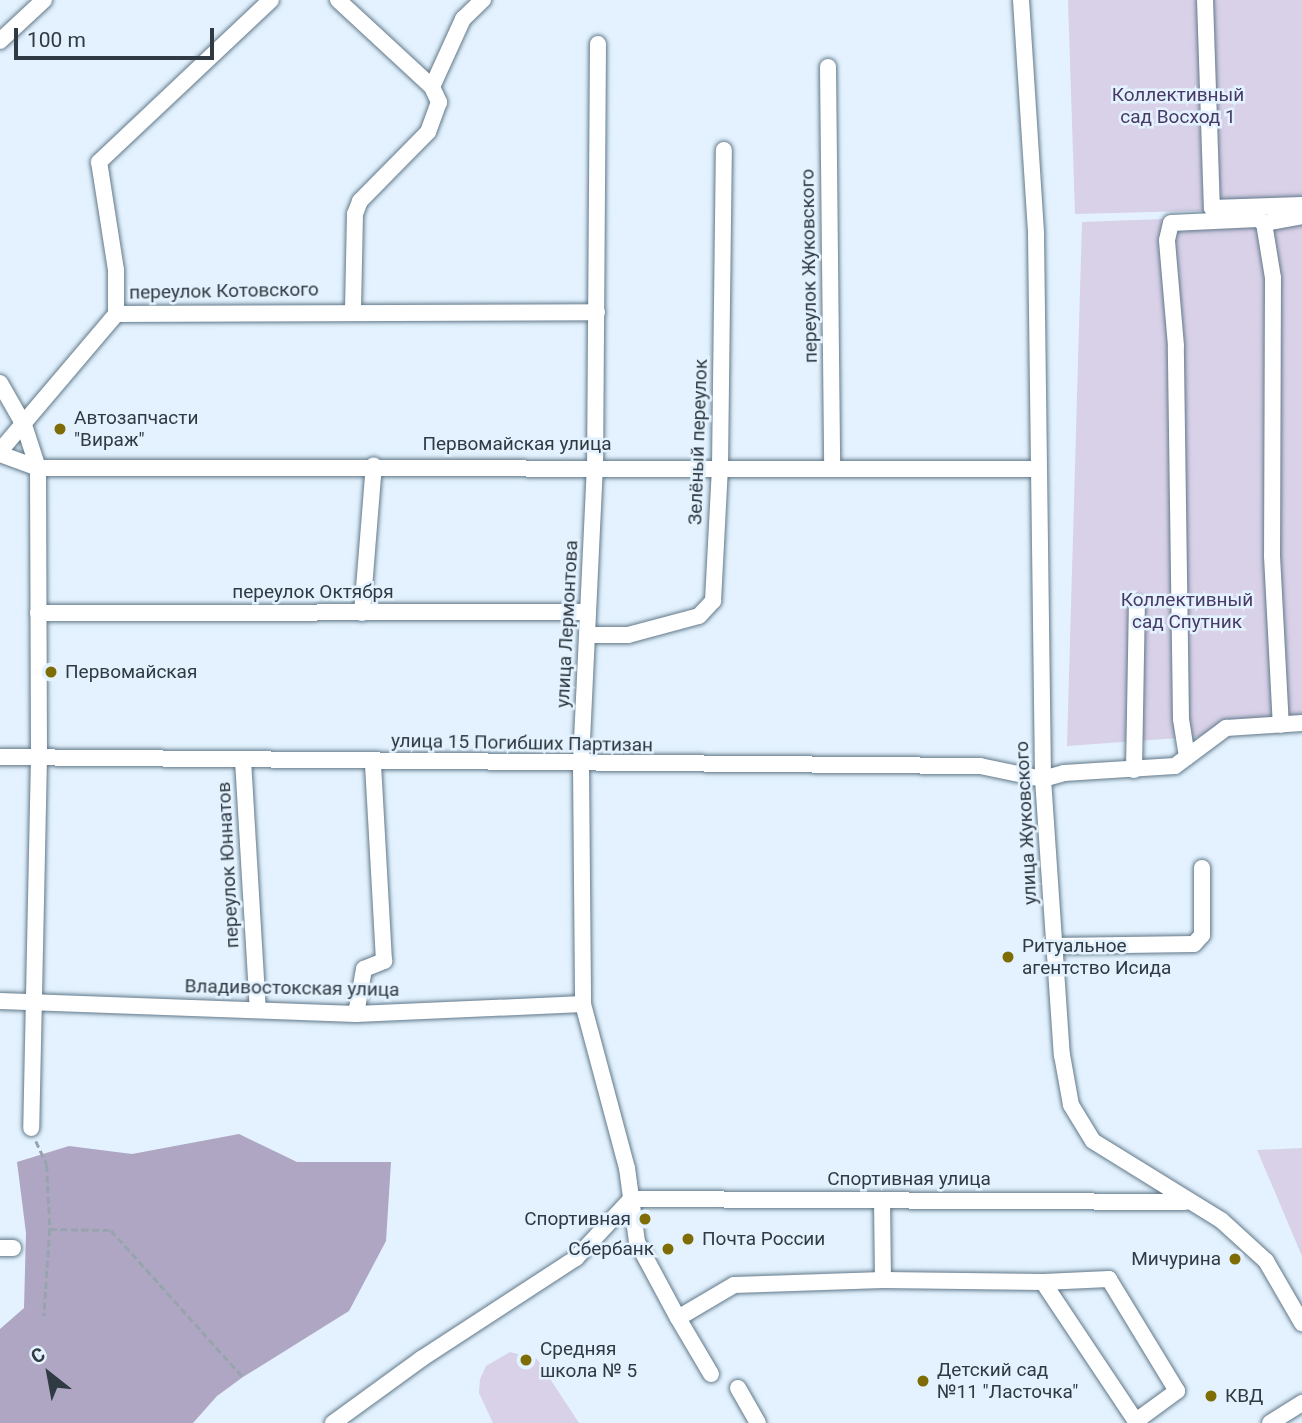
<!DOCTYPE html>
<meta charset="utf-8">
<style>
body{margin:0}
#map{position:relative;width:1302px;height:1423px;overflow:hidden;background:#e3f2fe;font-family:Roboto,sans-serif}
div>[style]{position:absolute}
.green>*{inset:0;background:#d8d1e8}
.forest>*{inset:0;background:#afa6c4}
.path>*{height:2.5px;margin-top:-1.25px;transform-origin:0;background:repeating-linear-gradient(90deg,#97a4ae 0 7px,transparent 0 10.5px)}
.roads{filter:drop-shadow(0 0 2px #617889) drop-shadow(0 0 2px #617889)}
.minor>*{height:16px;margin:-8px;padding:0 8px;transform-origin:8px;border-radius:8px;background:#fff}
.dots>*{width:19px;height:19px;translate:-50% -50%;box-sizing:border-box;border:4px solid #e3f2fe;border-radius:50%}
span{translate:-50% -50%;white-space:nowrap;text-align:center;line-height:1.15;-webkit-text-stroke:5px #e3f2fe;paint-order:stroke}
.park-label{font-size:19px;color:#493a65}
.street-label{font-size:19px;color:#303a42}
.poi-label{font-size:19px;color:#303a42}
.left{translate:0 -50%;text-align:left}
.right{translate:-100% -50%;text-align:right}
.north{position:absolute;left:14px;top:1339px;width:70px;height:70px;-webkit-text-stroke:5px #e3f2fe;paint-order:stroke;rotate:329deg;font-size:19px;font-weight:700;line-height:28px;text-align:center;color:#303a42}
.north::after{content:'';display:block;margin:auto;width:24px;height:32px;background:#303a42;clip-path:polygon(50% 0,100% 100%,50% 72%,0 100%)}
.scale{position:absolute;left:14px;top:28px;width:200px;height:32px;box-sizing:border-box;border:4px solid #303a42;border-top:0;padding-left:9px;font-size:21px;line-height:24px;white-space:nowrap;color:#303a42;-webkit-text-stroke:5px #e3f2fe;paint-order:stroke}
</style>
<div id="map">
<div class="green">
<div style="clip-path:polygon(1068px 0,1302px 0,1302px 208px,1075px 214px)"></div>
<div style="clip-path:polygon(1302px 214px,1302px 729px,1067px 746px,1082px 222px)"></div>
<div style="clip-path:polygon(1302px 1148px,1302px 1256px,1257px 1150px)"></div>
<div style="clip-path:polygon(510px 1352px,537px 1359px,579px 1423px,493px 1423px,479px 1393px,480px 1379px,486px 1366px)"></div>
</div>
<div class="forest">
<div style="clip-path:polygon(239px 1134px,297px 1162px,391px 1162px,386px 1241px,349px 1311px,243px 1377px,217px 1396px,193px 1423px,0 1423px,0 1329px,24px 1308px,26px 1233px,17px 1162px,69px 1146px,132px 1154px)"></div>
</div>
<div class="path">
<div style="left:36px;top:1141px;width:26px;rotate:65deg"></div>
<div style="left:47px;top:1165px;width:64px;rotate:87.3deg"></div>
<div style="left:50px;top:1229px;width:87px;rotate:93.9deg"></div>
<div style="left:50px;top:1229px;width:61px;rotate:0.9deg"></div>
<div style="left:111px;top:1230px;width:198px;rotate:48.1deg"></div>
</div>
<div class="roads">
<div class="minor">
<div style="left:338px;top:0;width:128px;rotate:42.8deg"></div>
<div style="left:432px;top:87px;width:17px;rotate:65deg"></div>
<div style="left:439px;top:102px;width:32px;rotate:110deg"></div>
<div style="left:428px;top:132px;width:97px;rotate:134.6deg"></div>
<div style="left:360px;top:201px;width:14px;rotate:111deg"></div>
<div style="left:355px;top:214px;width:96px;rotate:91.2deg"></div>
<div style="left:1021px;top:0;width:235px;rotate:86.3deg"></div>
<div style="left:1036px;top:235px;width:544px;rotate:89.26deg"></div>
<div style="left:1043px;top:779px;width:277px;rotate:86.1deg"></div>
<div style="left:1062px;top:1055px;width:51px;rotate:79.8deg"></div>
<div style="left:1071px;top:1105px;width:42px;rotate:58.6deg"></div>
<div style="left:1093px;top:1141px;width:150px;rotate:31.7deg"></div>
<div style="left:1221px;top:1220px;width:61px;rotate:42.3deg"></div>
<div style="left:1266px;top:1261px;width:72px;rotate:59.9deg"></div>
<div style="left:1205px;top:0;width:208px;rotate:88.1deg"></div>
<div style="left:1212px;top:208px;width:90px;rotate:-1.9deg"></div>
<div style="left:0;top:41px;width:60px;rotate:-43deg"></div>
<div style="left:598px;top:44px;width:421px;rotate:90.4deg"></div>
<div style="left:595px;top:465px;width:300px;rotate:92.7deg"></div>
<div style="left:581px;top:765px;width:239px;rotate:89.5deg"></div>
<div style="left:583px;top:1004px;width:170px;rotate:75deg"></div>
<div style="left:627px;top:1168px;width:75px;rotate:82.3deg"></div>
<div style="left:637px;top:1242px;width:86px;rotate:61.7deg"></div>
<div style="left:828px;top:67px;width:399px;rotate:89.4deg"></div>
<div style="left:432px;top:87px;width:75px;rotate:-65.5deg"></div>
<div style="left:463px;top:19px;width:28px;rotate:-44deg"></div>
<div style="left:1264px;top:223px;width:39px;rotate:-10deg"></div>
<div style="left:116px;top:314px;width:481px;rotate:-0.2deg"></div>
<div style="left:116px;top:314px;width:44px;rotate:-90deg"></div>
<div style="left:116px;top:270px;width:109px;rotate:-98.9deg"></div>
<div style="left:99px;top:162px;width:236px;rotate:-43.3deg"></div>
<div style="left:0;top:383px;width:48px;rotate:60.3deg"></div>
<div style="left:24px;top:425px;width:45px;rotate:72deg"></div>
<div style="left:38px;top:468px;width:289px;rotate:89.8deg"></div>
<div style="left:39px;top:757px;width:371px;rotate:91.2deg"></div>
<div style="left:0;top:451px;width:180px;rotate:-49.7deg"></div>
<div style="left:0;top:454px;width:40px;rotate:20.2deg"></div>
<div style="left:38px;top:468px;width:999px;rotate:0.06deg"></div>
<div style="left:38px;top:613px;width:550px;rotate:-0.1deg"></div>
<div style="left:362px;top:613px;width:148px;rotate:-85.4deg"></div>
<div style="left:587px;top:635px;width:41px"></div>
<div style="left:628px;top:635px;width:73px;rotate:-15deg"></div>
<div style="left:699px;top:616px;width:21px;rotate:-47deg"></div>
<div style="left:713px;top:601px;width:135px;rotate:-87deg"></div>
<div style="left:720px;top:466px;width:316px;rotate:-89.3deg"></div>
<div style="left:0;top:757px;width:980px;rotate:0.53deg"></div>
<div style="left:980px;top:766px;width:64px;rotate:11.7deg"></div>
<div style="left:1043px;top:779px;width:22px;rotate:-16deg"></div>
<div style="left:1064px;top:773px;width:111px;rotate:-3.6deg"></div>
<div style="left:1175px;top:766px;width:64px;rotate:-36.7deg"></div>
<div style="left:1226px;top:728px;width:76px;rotate:-3.8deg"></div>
<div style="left:1187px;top:757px;width:38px;rotate:-99deg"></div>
<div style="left:1181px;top:719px;width:373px;rotate:-90.8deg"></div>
<div style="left:1176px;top:346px;width:106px;rotate:-94.9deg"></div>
<div style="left:1167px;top:240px;width:17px;rotate:-77deg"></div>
<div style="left:1171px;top:223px;width:87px;rotate:-2.6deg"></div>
<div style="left:1258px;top:219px;width:7px;rotate:34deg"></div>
<div style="left:1264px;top:223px;width:56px;rotate:80.7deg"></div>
<div style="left:1273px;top:278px;width:278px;rotate:90.2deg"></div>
<div style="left:1272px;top:556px;width:169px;rotate:87deg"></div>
<div style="left:243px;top:760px;width:250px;rotate:86.6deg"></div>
<div style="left:1134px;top:770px;width:166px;rotate:-89deg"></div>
<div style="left:1054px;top:946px;width:140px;rotate:-0.8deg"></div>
<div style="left:1194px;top:944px;width:12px;rotate:-48deg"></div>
<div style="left:1202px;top:935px;width:67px;rotate:-90deg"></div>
<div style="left:0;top:1001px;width:356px;rotate:2.1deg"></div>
<div style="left:356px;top:1014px;width:227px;rotate:-2.5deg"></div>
<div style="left:356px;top:1014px;width:46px;rotate:-79.9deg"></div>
<div style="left:364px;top:969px;width:22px;rotate:-22deg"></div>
<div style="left:384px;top:961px;width:199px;rotate:-93.2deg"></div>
<div style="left:631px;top:1199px;width:554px;rotate:0.31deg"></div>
<div style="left:882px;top:1200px;width:80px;rotate:89.3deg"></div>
<div style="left:883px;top:1280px;width:160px;rotate:0.7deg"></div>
<div style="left:0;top:1248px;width:13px"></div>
<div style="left:711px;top:1374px;width:65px;rotate:-120.5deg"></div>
<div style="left:678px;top:1318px;width:65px;rotate:-30.5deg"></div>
<div style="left:734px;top:1285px;width:149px;rotate:-1.9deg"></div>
<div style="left:738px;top:1388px;width:40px;rotate:60.3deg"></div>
<div style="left:1136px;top:1421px;width:51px;rotate:-36.2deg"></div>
<div style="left:1177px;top:1391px;width:131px;rotate:-121.3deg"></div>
<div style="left:1109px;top:1279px;width:66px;rotate:177.4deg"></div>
<div style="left:1043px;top:1282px;width:169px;rotate:56.3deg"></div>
<div style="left:333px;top:1423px;width:109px;rotate:-36deg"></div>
<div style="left:421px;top:1359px;width:185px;rotate:-33.1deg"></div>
<div style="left:576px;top:1258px;width:81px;rotate:-47deg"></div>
<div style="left:1270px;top:1423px;width:38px;rotate:-32deg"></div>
</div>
</div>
<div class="dots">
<div style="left:60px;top:429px;background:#7e6c05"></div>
<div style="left:51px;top:672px;background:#7e6c05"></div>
<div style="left:1008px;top:957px;background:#7e6c05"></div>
<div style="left:645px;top:1219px;background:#7e6c05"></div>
<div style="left:688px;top:1239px;background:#7e6c05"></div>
<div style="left:668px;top:1249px;background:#7e6c05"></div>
<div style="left:1235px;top:1259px;background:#7e6c05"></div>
<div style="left:526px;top:1360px;background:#7e6c05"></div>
<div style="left:923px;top:1381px;background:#7e6c05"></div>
<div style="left:1211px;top:1396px;background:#7e6c05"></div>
</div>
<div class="park-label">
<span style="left:1178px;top:106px">Коллективный<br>сад Восход 1</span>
<span style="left:1187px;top:611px">Коллективный<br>сад Спутник</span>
</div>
<div class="street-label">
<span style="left:809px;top:266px;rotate:-91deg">переулок Жуковского</span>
<span style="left:224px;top:291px;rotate:-1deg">переулок Котовского</span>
<span style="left:698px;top:442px;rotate:-88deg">Зелёный переулок</span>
<span style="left:517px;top:444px">Первомайская улица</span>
<span style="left:313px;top:592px">переулок Октября</span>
<span style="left:567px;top:624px;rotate:-87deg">улица Лермонтова</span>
<span style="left:522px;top:743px;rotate:1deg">улица 15 Погибших Партизан</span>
<span style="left:1026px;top:823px;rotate:-93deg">улица Жуковского</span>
<span style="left:228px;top:865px;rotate:-93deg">переулок Юннатов</span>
<span style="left:292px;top:988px;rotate:1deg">Владивостокская улица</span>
<span style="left:909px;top:1179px">Спортивная улица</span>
</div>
<div class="poi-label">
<span class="left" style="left:74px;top:429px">Автозапчасти<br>"Вираж"</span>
<span class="left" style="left:65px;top:672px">Первомайская</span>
<span class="left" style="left:1022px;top:957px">Ритуальное<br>агентство Исида</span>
<span class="right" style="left:631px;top:1219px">Спортивная</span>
<span class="left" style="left:702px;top:1239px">Почта России</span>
<span class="right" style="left:654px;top:1249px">Сбербанк</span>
<span class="right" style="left:1221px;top:1259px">Мичурина</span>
<span class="left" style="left:540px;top:1360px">Средняя<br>школа № 5</span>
<span class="left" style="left:937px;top:1381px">Детский сад<br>№11 "Ласточка"</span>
<span class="left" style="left:1225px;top:1396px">КВД</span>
</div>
<div class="north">С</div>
<div class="scale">100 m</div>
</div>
